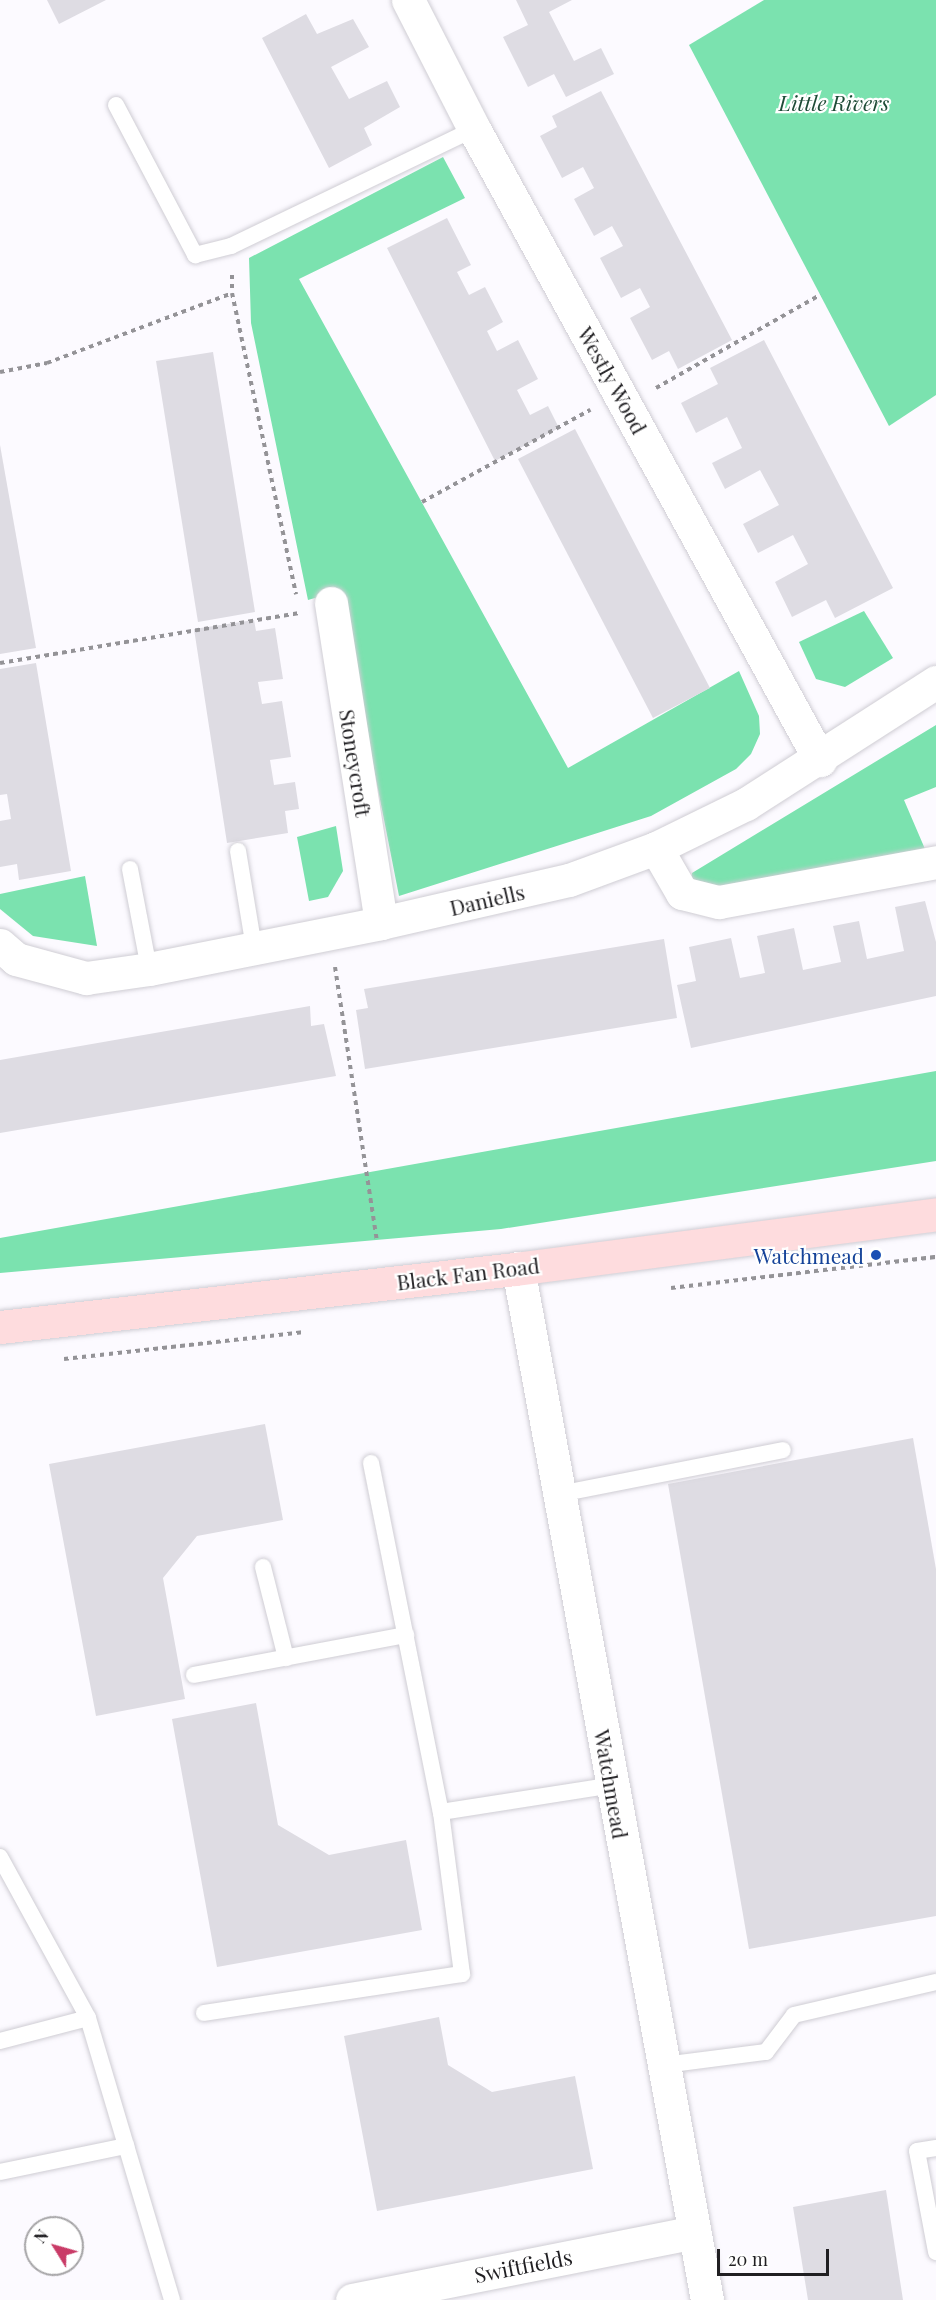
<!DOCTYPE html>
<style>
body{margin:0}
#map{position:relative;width:936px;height:2300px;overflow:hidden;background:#fcfaff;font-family:"Playfair Display",serif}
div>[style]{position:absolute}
.green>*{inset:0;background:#7be2af}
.building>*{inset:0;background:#dedce3}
.path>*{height:4px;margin-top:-2px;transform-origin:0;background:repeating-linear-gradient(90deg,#949397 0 4.5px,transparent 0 9px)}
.roads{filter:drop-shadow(0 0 2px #cfcdd4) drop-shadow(0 0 2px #cfcdd4)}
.lane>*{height:16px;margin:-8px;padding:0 8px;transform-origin:8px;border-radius:8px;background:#fff}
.street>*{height:33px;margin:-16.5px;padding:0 16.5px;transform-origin:16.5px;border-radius:16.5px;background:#fff}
.secondary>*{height:33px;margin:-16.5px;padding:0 16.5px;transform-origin:16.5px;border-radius:16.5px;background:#fedcde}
.dots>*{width:16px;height:16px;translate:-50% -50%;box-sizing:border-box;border:3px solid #fff;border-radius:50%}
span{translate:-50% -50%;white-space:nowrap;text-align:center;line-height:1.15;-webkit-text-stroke:4.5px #fff;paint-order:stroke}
.park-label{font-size:21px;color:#1e4c37;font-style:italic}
.street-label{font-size:21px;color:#201f22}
.transit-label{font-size:21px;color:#164399}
.right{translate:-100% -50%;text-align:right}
.north{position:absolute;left:24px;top:2216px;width:60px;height:60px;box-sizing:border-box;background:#fff;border:2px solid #a6a5a7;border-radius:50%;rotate:307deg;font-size:16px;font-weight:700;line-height:24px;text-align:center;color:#201f22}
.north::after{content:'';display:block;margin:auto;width:21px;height:27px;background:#c93b67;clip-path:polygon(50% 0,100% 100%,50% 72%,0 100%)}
.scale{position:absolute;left:717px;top:2249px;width:112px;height:27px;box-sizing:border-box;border:3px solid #201f22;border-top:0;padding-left:8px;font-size:18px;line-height:21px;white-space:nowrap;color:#201f22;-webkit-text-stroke:4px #fff;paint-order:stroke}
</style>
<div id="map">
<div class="green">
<div style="clip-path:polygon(764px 0,936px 0,936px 395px,889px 426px,689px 45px)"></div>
<div style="clip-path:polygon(443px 157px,465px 198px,299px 279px,568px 768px,739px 671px,759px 716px,760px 734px,751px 754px,736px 769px,651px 816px,399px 896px,339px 591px,308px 600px,251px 323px,249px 258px)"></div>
<div style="clip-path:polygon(864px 611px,893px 658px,845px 687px,816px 679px,799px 642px)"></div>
<div style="clip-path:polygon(936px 725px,936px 787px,904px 800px,931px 863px,729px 891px,691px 881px,692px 873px)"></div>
<div style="clip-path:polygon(336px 826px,343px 871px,328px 897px,309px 901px,297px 837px)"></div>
<div style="clip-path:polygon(85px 876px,97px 946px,33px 936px,0 909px,0 894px)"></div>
<div style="clip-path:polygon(936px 1071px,936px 1161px,501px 1229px,0 1273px,0 1238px)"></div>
</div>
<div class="building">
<div style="clip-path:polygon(47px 0,106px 0,59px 24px)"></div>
<div style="clip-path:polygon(516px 0,572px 0,549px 12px,574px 61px,601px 48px,614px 74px,566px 97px,554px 74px,528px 87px,503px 37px,528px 25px)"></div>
<div style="clip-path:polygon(306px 14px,317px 34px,353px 19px,369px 47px,331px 67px,349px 99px,387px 81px,400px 107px,364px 128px,372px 145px,329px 168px,262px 38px)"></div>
<div style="clip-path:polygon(601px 91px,732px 340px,678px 369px,669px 351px,652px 360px,630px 318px,650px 307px,640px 288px,621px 298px,600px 258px,623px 246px,612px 226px,594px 236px,574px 199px,594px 188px,583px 167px,562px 178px,540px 136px,557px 127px,552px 116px)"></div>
<div style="clip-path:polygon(447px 218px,471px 265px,457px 272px,469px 295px,485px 287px,503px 322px,487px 331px,497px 351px,518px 340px,538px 379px,517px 390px,530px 415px,548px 406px,559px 428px,495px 461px,387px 248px)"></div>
<div style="clip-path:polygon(764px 340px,893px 588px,835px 618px,826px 600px,792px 617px,775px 582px,808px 564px,793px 535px,758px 553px,743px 524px,779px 505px,760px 470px,725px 489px,712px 463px,742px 448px,727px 417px,696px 433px,681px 403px,718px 384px,710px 368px)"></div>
<div style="clip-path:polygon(213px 352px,255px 612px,198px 622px,156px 361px)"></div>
<div style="clip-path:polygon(575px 429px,710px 688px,653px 718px,518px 459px)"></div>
<div style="clip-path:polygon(0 445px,36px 648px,0 654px)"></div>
<div style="clip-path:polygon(254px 620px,256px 631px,275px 628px,283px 679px,258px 682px,262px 704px,282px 701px,291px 757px,270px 760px,274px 785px,295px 782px,299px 809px,285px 811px,288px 833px,227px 843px,194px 629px)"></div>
<div style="clip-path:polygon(36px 663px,71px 871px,19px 880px,17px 864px,0 867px,0 821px,11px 819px,7px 794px,0 795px,0 669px)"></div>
<div style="clip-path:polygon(925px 901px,936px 942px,936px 996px,691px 1048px,677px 985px,696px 981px,689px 947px,731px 938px,740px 978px,765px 973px,757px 936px,794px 928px,803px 970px,841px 962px,833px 926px,859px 921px,867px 959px,904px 951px,895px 907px)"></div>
<div style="clip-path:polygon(664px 939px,677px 1018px,365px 1069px,356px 1010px,368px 1008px,364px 989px)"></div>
<div style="clip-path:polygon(310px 1006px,311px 1026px,324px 1024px,336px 1076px,0 1133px,0 1060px)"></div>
<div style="clip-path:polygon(265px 1424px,283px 1520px,197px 1536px,163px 1578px,185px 1699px,96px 1716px,49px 1464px)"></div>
<div style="clip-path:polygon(913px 1438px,936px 1569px,936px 1916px,749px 1949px,668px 1484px)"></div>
<div style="clip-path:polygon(256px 1703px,278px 1825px,329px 1855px,406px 1840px,422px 1930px,217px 1967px,172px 1719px)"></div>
<div style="clip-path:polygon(439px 2017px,448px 2065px,492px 2092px,575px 2076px,593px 2169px,377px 2211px,344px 2036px)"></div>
<div style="clip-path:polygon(886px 2190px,903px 2300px,808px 2300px,793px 2207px)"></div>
</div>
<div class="path">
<div style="left:232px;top:275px;width:18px;rotate:90deg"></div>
<div style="left:232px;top:293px;width:308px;rotate:78deg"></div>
<div style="left:0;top:372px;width:48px;rotate:-10.8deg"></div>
<div style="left:47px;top:363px;width:198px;rotate:-20.7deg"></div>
<div style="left:656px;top:388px;width:189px;rotate:-29.6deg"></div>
<div style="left:422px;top:502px;width:192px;rotate:-28.7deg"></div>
<div style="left:0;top:663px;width:302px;rotate:-9.5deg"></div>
<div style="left:335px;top:967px;width:277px;rotate:81.3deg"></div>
<div style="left:671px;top:1288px;width:267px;rotate:-6.7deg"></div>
<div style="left:64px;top:1359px;width:242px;rotate:-6.4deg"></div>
</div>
<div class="roads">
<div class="lane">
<div style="left:116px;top:105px;width:170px;rotate:62.2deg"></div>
<div style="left:195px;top:255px;width:37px;rotate:-14deg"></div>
<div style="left:231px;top:246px;width:270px;rotate:-25.7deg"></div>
<div style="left:238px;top:851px;width:98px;rotate:80.6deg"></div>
<div style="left:130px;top:869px;width:102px;rotate:79.2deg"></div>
<div style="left:371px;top:1463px;width:356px;rotate:78.7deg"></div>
<div style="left:559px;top:1494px;width:228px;rotate:-11.1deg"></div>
<div style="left:263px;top:1567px;width:94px;rotate:75.8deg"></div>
<div style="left:194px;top:1675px;width:216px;rotate:-10.7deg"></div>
<div style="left:0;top:1857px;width:183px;rotate:61.3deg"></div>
<div style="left:204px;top:2013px;width:261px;rotate:-8.6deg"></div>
<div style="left:462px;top:1974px;width:163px;rotate:-97.4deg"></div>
<div style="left:441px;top:1812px;width:174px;rotate:-8.9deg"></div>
<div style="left:0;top:2041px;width:91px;rotate:-14.6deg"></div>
<div style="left:88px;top:2018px;width:294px;rotate:73.4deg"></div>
<div style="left:664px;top:2065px;width:103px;rotate:-7.3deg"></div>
<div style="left:766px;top:2052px;width:46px;rotate:-52.9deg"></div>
<div style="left:794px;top:2015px;width:146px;rotate:-13.1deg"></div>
<div style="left:936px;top:2148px;width:19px;rotate:171deg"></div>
<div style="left:917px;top:2151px;width:103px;rotate:79.3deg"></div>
<div style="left:0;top:2172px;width:129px;rotate:-11.7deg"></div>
</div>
<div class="street">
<div style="left:408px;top:0;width:145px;rotate:62.9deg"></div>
<div style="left:474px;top:129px;width:720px;rotate:61.26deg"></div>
<div style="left:331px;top:603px;width:324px;rotate:81.1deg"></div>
<div style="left:656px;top:848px;width:52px;rotate:60deg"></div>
<div style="left:682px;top:893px;width:38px;rotate:14deg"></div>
<div style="left:719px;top:902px;width:221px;rotate:-10.4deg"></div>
<div style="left:0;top:945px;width:21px;rotate:41deg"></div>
<div style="left:16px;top:959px;width:73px;rotate:15.2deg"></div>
<div style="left:86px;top:978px;width:64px;rotate:-8.1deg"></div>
<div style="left:149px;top:969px;width:237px;rotate:-11.2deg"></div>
<div style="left:381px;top:923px;width:193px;rotate:-12.9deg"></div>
<div style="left:569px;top:880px;width:93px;rotate:-20.2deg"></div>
<div style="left:656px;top:848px;width:100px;rotate:-26.1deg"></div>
<div style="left:746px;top:804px;width:226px;rotate:-32.7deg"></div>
<div style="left:518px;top:1268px;width:1049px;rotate:79.62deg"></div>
<div style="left:352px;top:2300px;width:349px;rotate:-11.2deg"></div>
</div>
<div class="secondary">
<div style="left:0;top:1327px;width:518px;rotate:-6.43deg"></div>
<div style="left:515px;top:1269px;width:425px;rotate:-7.4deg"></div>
</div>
</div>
<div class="dots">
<div style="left:876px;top:1255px;background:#1a4fb4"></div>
</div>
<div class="park-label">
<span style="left:834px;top:102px">Little Rivers</span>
</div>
<div class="street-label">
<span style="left:613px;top:380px;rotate:61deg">Westly Wood</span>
<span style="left:356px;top:763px;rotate:81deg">Stoneycroft</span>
<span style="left:487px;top:899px;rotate:-13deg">Daniells</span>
<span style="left:468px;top:1273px;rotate:-7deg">Black Fan Road</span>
<span style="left:612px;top:1784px;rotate:80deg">Watchmead</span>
<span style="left:523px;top:2265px;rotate:-11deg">Swiftfields</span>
</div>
<div class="transit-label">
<span class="right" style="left:864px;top:1255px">Watchmead</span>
</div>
<div class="north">N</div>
<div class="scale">20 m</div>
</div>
